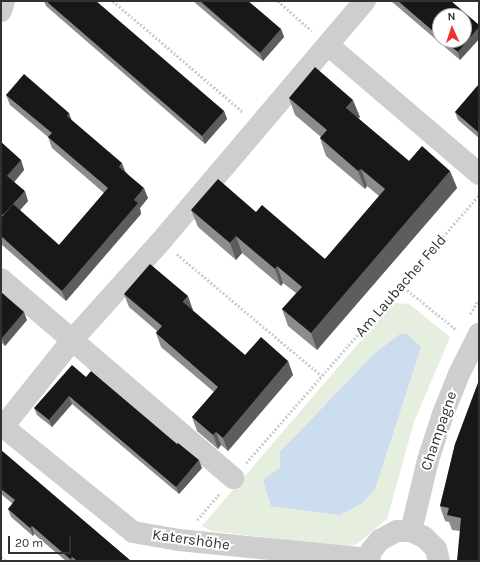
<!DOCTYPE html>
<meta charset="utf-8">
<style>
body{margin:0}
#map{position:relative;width:480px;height:562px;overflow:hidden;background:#fff;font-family:Karla,sans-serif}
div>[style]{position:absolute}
.green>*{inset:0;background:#e6eedf}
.water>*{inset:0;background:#cbddee}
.path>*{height:2.5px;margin-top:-1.25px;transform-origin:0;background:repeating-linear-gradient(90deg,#cecece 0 2px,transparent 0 4px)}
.minor>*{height:22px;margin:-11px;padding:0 11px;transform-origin:11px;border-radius:11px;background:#cecece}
.wall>*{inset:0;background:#8c8c8c}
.shaded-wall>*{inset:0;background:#5d5d5d}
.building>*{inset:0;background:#181818}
span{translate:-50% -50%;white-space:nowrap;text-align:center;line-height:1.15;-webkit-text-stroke:4px #fff;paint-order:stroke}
.street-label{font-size:15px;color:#313131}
.frame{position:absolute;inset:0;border:2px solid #313131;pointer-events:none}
.north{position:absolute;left:432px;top:8px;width:40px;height:40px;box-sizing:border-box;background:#fff;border:1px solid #adadad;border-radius:50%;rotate:357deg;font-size:11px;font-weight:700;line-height:16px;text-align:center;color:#313131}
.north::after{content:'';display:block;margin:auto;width:14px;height:18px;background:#eb3330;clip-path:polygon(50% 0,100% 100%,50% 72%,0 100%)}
.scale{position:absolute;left:8px;top:536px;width:63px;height:18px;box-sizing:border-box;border:2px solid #313131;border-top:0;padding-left:5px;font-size:12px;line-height:14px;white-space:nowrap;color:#313131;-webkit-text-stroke:3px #fff;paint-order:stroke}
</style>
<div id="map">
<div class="green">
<div style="clip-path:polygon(393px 303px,409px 304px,450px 337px,414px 422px,387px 519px,357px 544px,346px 547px,211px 531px,202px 526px)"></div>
</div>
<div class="water">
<div style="clip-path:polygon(400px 334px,407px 334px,421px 347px,375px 489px,362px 503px,340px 515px,271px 506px,263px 480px,280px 468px,280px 452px,374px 354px)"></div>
</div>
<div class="path">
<div style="left:113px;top:1px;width:171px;rotate:40.5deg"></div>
<div style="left:278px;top:1px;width:45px;rotate:41.4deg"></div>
<div style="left:177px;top:254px;width:189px;rotate:40.1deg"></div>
<div style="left:401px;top:285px;width:72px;rotate:38.8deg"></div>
<div style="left:470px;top:314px;width:17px;rotate:-59deg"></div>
<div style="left:246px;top:463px;width:354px;rotate:-49deg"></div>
<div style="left:197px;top:520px;width:35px;rotate:-50deg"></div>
<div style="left:1px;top:557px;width:6px;rotate:39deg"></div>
</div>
<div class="minor">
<div style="left:1px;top:11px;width:10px;rotate:-73deg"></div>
<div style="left:328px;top:45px;width:199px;rotate:40.5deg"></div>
<div style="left:1px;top:279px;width:306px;rotate:40.6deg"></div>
<div style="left:1px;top:425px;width:170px;rotate:39deg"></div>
<div style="left:133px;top:532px;width:47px;rotate:9.9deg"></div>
<div style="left:179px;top:540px;width:191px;rotate:5.7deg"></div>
<div style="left:1px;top:429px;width:115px;rotate:-51.3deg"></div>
<div style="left:73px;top:339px;width:133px;rotate:-48deg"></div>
<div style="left:162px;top:240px;width:314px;rotate:-49.7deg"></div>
<div style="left:411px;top:531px;width:73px;rotate:-76.5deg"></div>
<div style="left:428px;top:460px;width:48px;rotate:-71.9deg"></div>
<div style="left:443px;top:414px;width:43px;rotate:-68.2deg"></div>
<div style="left:459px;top:374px;width:45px;rotate:-63.4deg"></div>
<div style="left:369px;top:561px;width:10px;rotate:-79deg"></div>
<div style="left:371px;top:551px;width:14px;rotate:-51deg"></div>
<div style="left:380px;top:540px;width:19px;rotate:-28deg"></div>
<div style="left:397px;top:531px;width:14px"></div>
<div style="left:411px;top:531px;width:14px;rotate:25deg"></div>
<div style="left:424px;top:537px;width:17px;rotate:45deg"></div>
<div style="left:436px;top:549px;width:12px;rotate:76deg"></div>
</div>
<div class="wall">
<div style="clip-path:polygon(44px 1px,96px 1px,224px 111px,227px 119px,205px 144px,46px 6px)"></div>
<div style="clip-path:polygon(193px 1px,248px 1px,281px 29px,284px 37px,263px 61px)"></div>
<div style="clip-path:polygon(evenodd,391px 1px,451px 1px,479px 25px,479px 39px,460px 60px,391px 1px,440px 16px,464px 40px,440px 40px,440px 16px)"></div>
<div style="clip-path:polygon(479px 84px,479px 138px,458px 120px,455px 112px)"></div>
<div style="clip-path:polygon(6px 95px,69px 113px,71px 120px,126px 172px,148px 198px,140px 208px,141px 214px,66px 301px,1px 244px,1px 142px,21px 160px,24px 170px,14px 182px,28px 201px,20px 210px,59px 245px,104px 193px,52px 148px,48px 137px,10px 105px)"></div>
<div style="clip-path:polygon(289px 98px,360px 117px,358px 118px,409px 161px,450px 171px,457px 188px,317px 350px,288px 326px,282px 309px,296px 293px,283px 283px,281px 286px,242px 253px,236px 260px,198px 227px,191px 210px,256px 212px,325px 259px,379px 196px,367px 186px,365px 189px,326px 156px,320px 138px,321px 137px,295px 115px)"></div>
<div style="clip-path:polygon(1px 292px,27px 320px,5px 346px,1px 342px)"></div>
<div style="clip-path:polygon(124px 294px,193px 310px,192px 310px,245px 355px,288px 361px,293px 375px,228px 451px,221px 445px,218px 449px,197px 431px,192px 417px,214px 392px,161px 347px,156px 333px,157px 331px,129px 307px)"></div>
<div style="clip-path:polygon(86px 377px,177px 444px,202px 468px,179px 494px,72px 404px,52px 427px,37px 415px,34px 408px)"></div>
<div style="clip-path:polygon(455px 444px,479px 561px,460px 531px,452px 530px,449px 522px,445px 521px,440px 506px)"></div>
<div style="clip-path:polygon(1px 450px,131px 561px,66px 561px,34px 534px,33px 536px,11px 517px,8px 509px,13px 504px,1px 494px)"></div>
</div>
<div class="shaded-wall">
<div style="clip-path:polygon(479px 27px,479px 39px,460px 60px,458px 52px)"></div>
<div style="clip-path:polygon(281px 29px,284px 37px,263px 61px,260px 53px)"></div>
<div style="clip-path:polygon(353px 100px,360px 117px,352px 125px,346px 108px)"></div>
<div style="clip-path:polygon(224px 111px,227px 119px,205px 144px,202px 136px)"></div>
<div style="clip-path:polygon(69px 113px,73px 124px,67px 116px)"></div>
<div style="clip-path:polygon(21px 160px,24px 170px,11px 186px,7px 176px)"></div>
<div style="clip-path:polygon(122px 163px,126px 174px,119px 167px)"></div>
<div style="clip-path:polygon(361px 169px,367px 186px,365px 189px,358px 171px)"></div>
<div style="clip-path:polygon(450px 171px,457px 188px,317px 350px,311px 333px)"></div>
<div style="clip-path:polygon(144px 188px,148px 198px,140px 208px,141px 214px,66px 301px,62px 291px)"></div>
<div style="clip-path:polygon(25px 191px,28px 201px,7px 225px,3px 216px)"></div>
<div style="clip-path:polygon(236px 236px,242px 253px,236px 260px,230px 243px)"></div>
<div style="clip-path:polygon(277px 266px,283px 283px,281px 286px,275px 269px)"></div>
<div style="clip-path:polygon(188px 296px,193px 310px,188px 316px,183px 302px)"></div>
<div style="clip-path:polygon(24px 312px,27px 320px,5px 346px,2px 338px)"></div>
<div style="clip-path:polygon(288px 361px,293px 375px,228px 451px,223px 438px)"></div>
<div style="clip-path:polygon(69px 396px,72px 404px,52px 427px,49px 420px)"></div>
<div style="clip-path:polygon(216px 432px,221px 445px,218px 449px,213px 435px)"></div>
<div style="clip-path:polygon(199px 460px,202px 468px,179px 494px,176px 487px)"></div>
<div style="clip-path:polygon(32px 526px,34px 534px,33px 536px,30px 528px)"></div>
<div style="clip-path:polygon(72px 557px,73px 561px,71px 561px,70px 559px)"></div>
</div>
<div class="building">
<div style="clip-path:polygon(46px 1px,96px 1px,224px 111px,202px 136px)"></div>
<div style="clip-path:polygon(200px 1px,248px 1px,281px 29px,260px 53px)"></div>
<div style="clip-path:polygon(398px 1px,451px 1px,479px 25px,479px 27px,458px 52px,443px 40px,464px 40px,464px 16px,440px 16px,440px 37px)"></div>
<div style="clip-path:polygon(315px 67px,353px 100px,346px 108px,409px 161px,422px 146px,450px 171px,311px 333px,282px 309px,302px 287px,277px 266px,275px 269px,236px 236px,230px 243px,191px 210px,218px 179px,256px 212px,262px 205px,325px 259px,385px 189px,361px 169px,358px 171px,320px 138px,327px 130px,289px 98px)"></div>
<div style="clip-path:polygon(24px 74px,69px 113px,67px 116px,122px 163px,119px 167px,144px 188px,134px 200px,138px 203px,62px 291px,1px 236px,1px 218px,13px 204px,59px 245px,108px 188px,48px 137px,52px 133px,6px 95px)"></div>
<div style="clip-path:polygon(479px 84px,479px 131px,478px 132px,455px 112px)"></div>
<div style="clip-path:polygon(1px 142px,21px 160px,7px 176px,25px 191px,3px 215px,1px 214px)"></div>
<div style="clip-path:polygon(150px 264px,188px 296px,183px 302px,245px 355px,261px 337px,288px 361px,223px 438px,216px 432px,213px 435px,192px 417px,218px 387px,156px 333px,162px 326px,124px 294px)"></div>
<div style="clip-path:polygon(1px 292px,24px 312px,2px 338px,1px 337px)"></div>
<div style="clip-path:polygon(72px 365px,86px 377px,91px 371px,177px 444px,178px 443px,199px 460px,176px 487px,69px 396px,49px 420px,34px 408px)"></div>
<div style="clip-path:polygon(479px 380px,479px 561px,457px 561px,461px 518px,447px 515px,449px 508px,440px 506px,455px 444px)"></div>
<div style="clip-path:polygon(1px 450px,131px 561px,77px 561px,72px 557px,70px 559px,32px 526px,30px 528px,8px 509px,15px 500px,1px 489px)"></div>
</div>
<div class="street-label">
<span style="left:401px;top:286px;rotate:-49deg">Am Laubacher Feld</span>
<span style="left:439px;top:431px;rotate:-71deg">Champagne</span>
<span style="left:191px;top:540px;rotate:8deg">Katershöhe</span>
</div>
<div class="frame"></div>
<div class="north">N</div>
<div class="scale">20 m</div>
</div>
